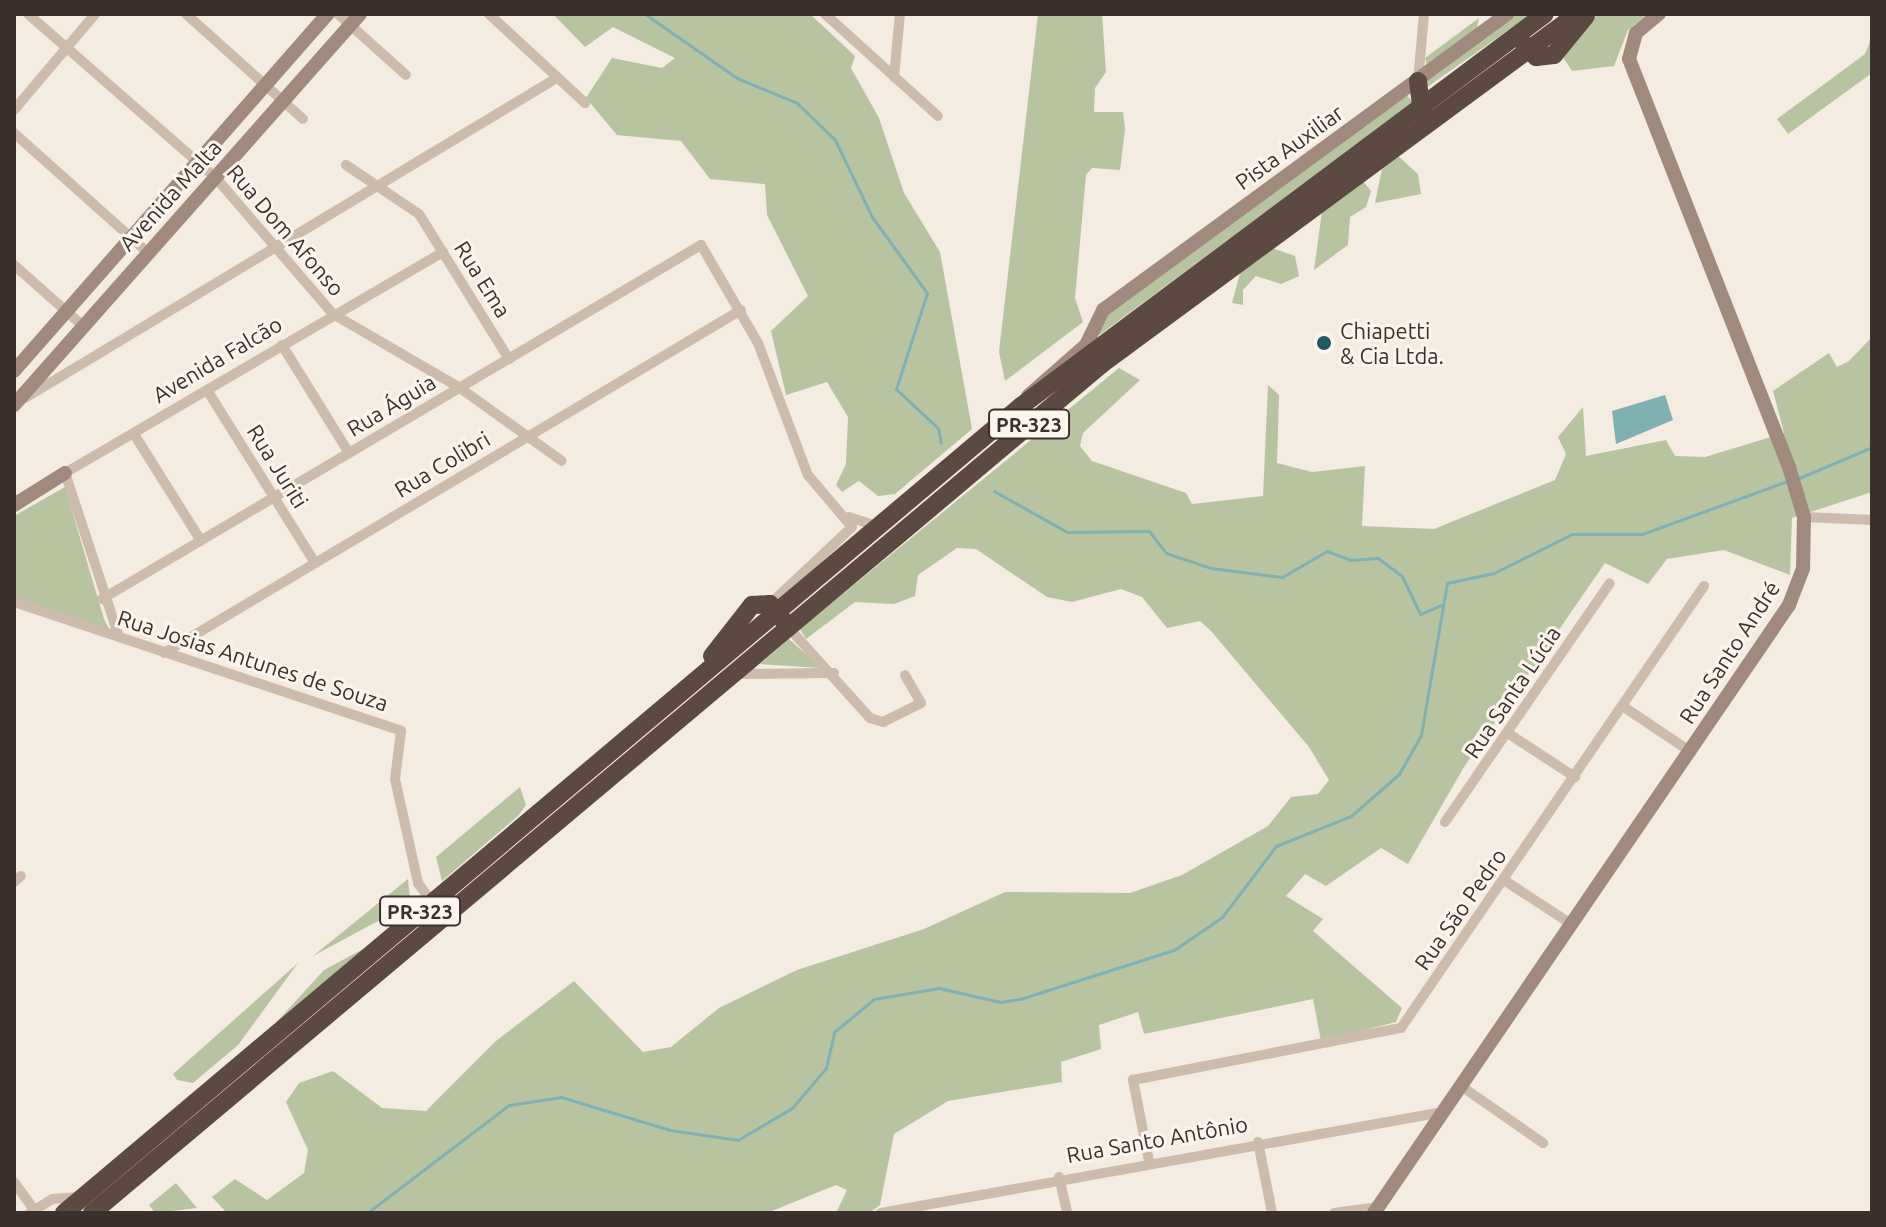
<!DOCTYPE html>
<meta charset="utf-8">
<style>
body{margin:0}
#map{position:relative;width:1886px;height:1227px;overflow:hidden;background:#f4ebe1;font-family:Ubuntu,sans-serif}
div>[style]{position:absolute}
.green>*{inset:0;background:#b8c4a0}
.water>*{inset:0;background:#7fb0b2}
.stream>*{height:3px;margin:-1.5px;padding:0 1.5px;transform-origin:1.5px;border-radius:1.5px;background:#7fb0b2}
.street>*{height:10px;margin:-5px;padding:0 5px;transform-origin:5px;border-radius:5px;background:#cdbbac}
.secondary>*{height:14px;margin:-7px;padding:0 7px;transform-origin:7px;border-radius:7px;background:#a18a7d}
.highway>*{height:18px;margin:-9px;padding:0 9px;transform-origin:9px;border-radius:9px;background:#5c4a42}
.dots>*{width:22px;height:22px;translate:-50% -50%;box-sizing:border-box;border:4px solid #fbf5ee;border-radius:50%}
span{translate:-50% -50%;white-space:nowrap;text-align:center;line-height:1.15;-webkit-text-stroke:6px #fbf5ee;paint-order:stroke}
.shield-label span{padding:2px 6px;background:#fbf5ee;border:2px solid;border-radius:6px;-webkit-text-stroke-width:0}
.shield-label{font-size:20px;color:#3b302b;font-weight:700}
.street-label{font-size:22px;color:#3b302b}
.poi-label{font-size:22px;color:#3b302b}
.left{translate:0 -50%;text-align:left}
.frame{position:absolute;inset:0;border:16px solid #3b302b;pointer-events:none}
</style>
<div id="map">
<div class="green">
<div style="clip-path:polygon(553px 14px,810px 14px,855px 56px,851px 68px,879px 118px,904px 193px,940px 252px,972px 429px,895px 494px,878px 496px,859px 481px,842px 492px,836px 485px,846px 464px,848px 417px,827px 382px,786px 395px,771px 331px,808px 296px,767px 215px,765px 184px,710px 179px,681px 141px,617px 135px,586px 98px,612px 58px,662px 68px,675px 58px,613px 27px,585px 47px)"></div>
<div style="clip-path:polygon(1038px 14px,1102px 14px,1106px 72px,1095px 88px,1094px 112px,1123px 112px,1125px 129px,1120px 170px,1092px 168px,1086px 175px,1075px 298px,1083px 322px,1005px 381px,999px 352px)"></div>
<div style="clip-path:polygon(1515px 14px,1531px 14px,1426px 88px,1424px 79px)"></div>
<div style="clip-path:polygon(1593px 14px,1647px 14px,1628px 30px,1614px 66px,1572px 71px,1562px 56px)"></div>
<div style="clip-path:polygon(1479px 18px,1477px 28px,1427px 66px,1425px 58px)"></div>
<div style="clip-path:polygon(1872px 36px,1872px 73px,1788px 134px,1777px 119px,1865px 54px)"></div>
<div style="clip-path:polygon(1407px 95px,1413px 103px,1098px 336px,1105px 316px)"></div>
<div style="clip-path:polygon(1398px 156px,1418px 174px,1421px 194px,1375px 203px,1382px 169px)"></div>
<div style="clip-path:polygon(1362px 180px,1371px 191px,1366px 207px,1350px 217px,1348px 245px,1314px 270px,1322px 211px)"></div>
<div style="clip-path:polygon(1272px 248px,1295px 256px,1299px 276px,1281px 284px,1256px 276px,1243px 290px,1243px 305px,1232px 303px,1240px 273px)"></div>
<div style="clip-path:polygon(1872px 337px,1872px 492px,1792px 518px,1790px 575px,1724px 550px,1667px 559px,1648px 584px,1605px 563px,1464px 767px,1408px 864px,1381px 848px,1326px 886px,1305px 874px,1286px 896px,1323px 919px,1313px 931px,1402px 1008px,1396px 1022px,1321px 1041px,1313px 999px,1144px 1034px,1138px 1012px,1099px 1025px,1101px 1049px,1061px 1062px,1062px 1082px,948px 1101px,894px 1134px,880px 1205px,869px 1213px,836px 1213px,847px 1190px,836px 1185px,767px 1213px,227px 1213px,212px 1197px,235px 1179px,267px 1200px,304px 1173px,308px 1150px,286px 1102px,299px 1083px,333px 1071px,382px 1108px,426px 1111px,496px 1041px,574px 981px,643px 1052px,671px 1047px,719px 1008px,797px 970px,924px 929px,1005px 892px,1130px 893px,1182px 875px,1268px 826px,1291px 797px,1318px 794px,1329px 780px,1309px 747px,1211px 631px,1200px 621px,1167px 628px,1142px 597px,1121px 589px,1072px 602px,1047px 597px,976px 549px,957px 548px,918px 575px,915px 596px,894px 604px,855px 602px,806px 639px,800px 629px,1119px 368px,1140px 380px,1083px 433px,1080px 446px,1092px 461px,1186px 493px,1192px 504px,1263px 496px,1268px 385px,1279px 395px,1277px 463px,1312px 472px,1365px 466px,1362px 526px,1434px 529px,1555px 480px,1566px 454px,1558px 437px,1583px 407px,1586px 456px,1666px 440px,1675px 456px,1705px 457px,1784px 433px,1773px 391px,1829px 353px,1837px 367px,1849px 361px)"></div>
<div style="clip-path:polygon(65px 487px,104px 619px,110px 631px,14px 599px,14px 516px)"></div>
<div style="clip-path:polygon(789px 639px,821px 668px,760px 664px)"></div>
<div style="clip-path:polygon(520px 787px,526px 805px,518px 816px,442px 881px,436px 857px)"></div>
<div style="clip-path:polygon(408px 879px,410px 900px,402px 908px,313px 956px)"></div>
<div style="clip-path:polygon(365px 948px,272px 1027px,324px 970px)"></div>
<div style="clip-path:polygon(298px 963px,238px 1045px,193px 1083px,177px 1080px,173px 1074px)"></div>
<div style="clip-path:polygon(176px 1183px,197px 1208px,155px 1213px,149px 1205px)"></div>
</div>
<div class="water">
<div style="clip-path:polygon(1665px 395px,1673px 420px,1616px 444px,1612px 411px)"></div>
</div>
<div class="stream">
<div style="left:645px;top:14px;width:112px;rotate:34.8deg"></div>
<div style="left:737px;top:78px;width:65px;rotate:22.6deg"></div>
<div style="left:797px;top:103px;width:53px;rotate:44.2deg"></div>
<div style="left:835px;top:140px;width:85px;rotate:64.3deg"></div>
<div style="left:872px;top:217px;width:94px;rotate:54.1deg"></div>
<div style="left:927px;top:293px;width:101px;rotate:107.9deg"></div>
<div style="left:896px;top:389px;width:57px;rotate:42.9deg"></div>
<div style="left:938px;top:428px;width:15px;rotate:79deg"></div>
<div style="left:1799px;top:478px;width:79px;rotate:-23deg"></div>
<div style="left:994px;top:491px;width:84px;rotate:29.3deg"></div>
<div style="left:1067px;top:532px;width:82px;rotate:-0.7deg"></div>
<div style="left:1149px;top:531px;width:28px;rotate:52deg"></div>
<div style="left:1166px;top:553px;width:47px;rotate:18.4deg"></div>
<div style="left:1211px;top:568px;width:72px;rotate:7.2deg"></div>
<div style="left:1282px;top:577px;width:52px;rotate:-30deg"></div>
<div style="left:1327px;top:551px;width:25px;rotate:21deg"></div>
<div style="left:1350px;top:560px;width:28px;rotate:-4deg"></div>
<div style="left:1378px;top:558px;width:30px;rotate:37deg"></div>
<div style="left:1402px;top:576px;width:42px;rotate:64.7deg"></div>
<div style="left:1420px;top:614px;width:23px;rotate:-23deg"></div>
<div style="left:367px;top:1213px;width:178px;rotate:-37.3deg"></div>
<div style="left:509px;top:1105px;width:53px;rotate:-8.7deg"></div>
<div style="left:561px;top:1097px;width:114px;rotate:16.8deg"></div>
<div style="left:670px;top:1130px;width:69px;rotate:8.4deg"></div>
<div style="left:738px;top:1140px;width:63px;rotate:-30.7deg"></div>
<div style="left:792px;top:1108px;width:52px;rotate:-49.6deg"></div>
<div style="left:826px;top:1068px;width:37px;rotate:-77deg"></div>
<div style="left:834px;top:1032px;width:52px;rotate:-39.5deg"></div>
<div style="left:874px;top:999px;width:66px;rotate:-9.6deg"></div>
<div style="left:939px;top:988px;width:63px;rotate:12.9deg"></div>
<div style="left:1000px;top:1002px;width:20px;rotate:-9deg"></div>
<div style="left:1020px;top:999px;width:162px;rotate:-17.7deg"></div>
<div style="left:1174px;top:950px;width:58px;rotate:-34.5deg"></div>
<div style="left:1222px;top:917px;width:89px;rotate:-52.7deg"></div>
<div style="left:1276px;top:846px;width:81px;rotate:-21.8deg"></div>
<div style="left:1351px;top:816px;width:64px;rotate:-41.2deg"></div>
<div style="left:1399px;top:774px;width:45px;rotate:-60.6deg"></div>
<div style="left:1421px;top:735px;width:154px;rotate:-80.3deg"></div>
<div style="left:1447px;top:583px;width:48px;rotate:-12deg"></div>
<div style="left:1494px;top:573px;width:87px;rotate:-26.6deg"></div>
<div style="left:1572px;top:534px;width:70px"></div>
<div style="left:1642px;top:534px;width:155px;rotate:-20deg"></div>
</div>
<div class="street">
<div style="left:28px;top:14px;width:249px;rotate:41.1deg"></div>
<div style="left:216px;top:178px;width:179px;rotate:49.3deg"></div>
<div style="left:333px;top:314px;width:147px;rotate:30.2deg"></div>
<div style="left:460px;top:388px;width:125px;rotate:35.6deg"></div>
<div style="left:186px;top:14px;width:157px;rotate:41.9deg"></div>
<div style="left:338px;top:14px;width:91px;rotate:41.9deg"></div>
<div style="left:489px;top:14px;width:131px;rotate:42.8deg"></div>
<div style="left:825px;top:14px;width:152px;rotate:42.1deg"></div>
<div style="left:894px;top:77px;width:63px;rotate:-84.6deg"></div>
<div style="left:1418px;top:81px;width:67px;rotate:-84.9deg"></div>
<div style="left:14px;top:110px;width:126px;rotate:-49.8deg"></div>
<div style="left:14px;top:133px;width:178px;rotate:41.8deg"></div>
<div style="left:346px;top:165px;width:88px;rotate:33.9deg"></div>
<div style="left:419px;top:214px;width:171px;rotate:58.2deg"></div>
<div style="left:14px;top:265px;width:94px;rotate:41.5deg"></div>
<div style="left:282px;top:345px;width:127px;rotate:58.2deg"></div>
<div style="left:207px;top:390px;width:204px;rotate:58deg"></div>
<div style="left:25px;top:398px;width:619px;rotate:-31.04deg"></div>
<div style="left:134px;top:434px;width:126px;rotate:57.9deg"></div>
<div style="left:849px;top:517px;width:29px;rotate:18deg"></div>
<div style="left:1804px;top:517px;width:68px;rotate:2.5deg"></div>
<div style="left:102px;top:599px;width:696px;rotate:-30.58deg"></div>
<div style="left:701px;top:245px;width:113px;rotate:59.8deg"></div>
<div style="left:758px;top:343px;width:141px;rotate:69.3deg"></div>
<div style="left:808px;top:475px;width:68px;rotate:49.8deg"></div>
<div style="left:852px;top:527px;width:112px;rotate:136.8deg"></div>
<div style="left:14px;top:602px;width:408px;rotate:18.4deg"></div>
<div style="left:401px;top:731px;width:48px;rotate:97.1deg"></div>
<div style="left:395px;top:779px;width:107px;rotate:77.5deg"></div>
<div style="left:418px;top:883px;width:24px;rotate:54deg"></div>
<div style="left:788px;top:627px;width:122px;rotate:48deg"></div>
<div style="left:870px;top:718px;width:14px;rotate:17deg"></div>
<div style="left:883px;top:722px;width:42px;rotate:-26.6deg"></div>
<div style="left:921px;top:703px;width:32px;rotate:-120deg"></div>
<div style="left:119px;top:637px;width:173px;rotate:-108.2deg"></div>
<div style="left:65px;top:473px;width:438px;rotate:-30.3deg"></div>
<div style="left:164px;top:653px;width:671px;rotate:-30.73deg"></div>
<div style="left:741px;top:674px;width:93px;rotate:-0.6deg"></div>
<div style="left:1624px;top:707px;width:81px;rotate:33.9deg"></div>
<div style="left:1509px;top:734px;width:79px;rotate:33.1deg"></div>
<div style="left:1445px;top:822px;width:290px;rotate:-55.4deg"></div>
<div style="left:1504px;top:880px;width:80px;rotate:33.3deg"></div>
<div style="left:14px;top:882px;width:9px;rotate:-41deg"></div>
<div style="left:1461px;top:1086px;width:100px;rotate:34.8deg"></div>
<div style="left:1258px;top:1142px;width:72px;rotate:78.8deg"></div>
<div style="left:1149px;top:1161px;width:83px;rotate:-101.2deg"></div>
<div style="left:1133px;top:1080px;width:273px;rotate:-11deg"></div>
<div style="left:1401px;top:1028px;width:536px;rotate:-55.57deg"></div>
<div style="left:1059px;top:1177px;width:37px;rotate:77deg"></div>
<div style="left:14px;top:1182px;width:34px;rotate:54deg"></div>
<div style="left:30px;top:1213px;width:26px;rotate:-32deg"></div>
<div style="left:52px;top:1199px;width:29px;rotate:-4deg"></div>
<div style="left:881px;top:1213px;width:571px;rotate:-10.19deg"></div>
<div style="left:1334px;top:1213px;width:45px;rotate:-7.6deg"></div>
</div>
<div class="secondary">
<div style="left:14px;top:371px;width:475px;rotate:-48.7deg"></div>
<div style="left:1028px;top:396px;width:77px;rotate:-41.3deg"></div>
<div style="left:1086px;top:345px;width:39px;rotate:-64deg"></div>
<div style="left:1103px;top:310px;width:501px;rotate:-36.23deg"></div>
<div style="left:14px;top:405px;width:522px;rotate:-48.49deg"></div>
<div style="left:14px;top:505px;width:60px;rotate:-32.1deg"></div>
<div style="left:1374px;top:1213px;width:736px;rotate:-55.68deg"></div>
<div style="left:1789px;top:605px;width:40px;rotate:-69deg"></div>
<div style="left:1803px;top:568px;width:51px;rotate:-88.9deg"></div>
<div style="left:1804px;top:517px;width:52px;rotate:-106.7deg"></div>
<div style="left:1789px;top:467px;width:438px;rotate:-111.4deg"></div>
<div style="left:1629px;top:59px;width:27px;rotate:-75deg"></div>
<div style="left:1636px;top:33px;width:30px;rotate:-40deg"></div>
</div>
<div class="highway">
<div style="left:1524px;top:44px;width:18px;rotate:47deg"></div>
<div style="left:1536px;top:57px;width:18px;rotate:-6deg"></div>
<div style="left:1554px;top:55px;width:50px;rotate:-50.6deg"></div>
<div style="left:1418px;top:81px;width:32px;rotate:83deg"></div>
<div style="left:712px;top:656px;width:65px;rotate:-51.9deg"></div>
<div style="left:752px;top:605px;width:18px;rotate:-3deg"></div>
<div style="left:770px;top:604px;width:22px;rotate:51deg"></div>
<div style="left:64px;top:1213px;width:1252px;rotate:-40.14deg"></div>
<div style="left:1021px;top:406px;width:654px;rotate:-36.8deg"></div>
<div style="left:92px;top:1213px;width:1319px;rotate:-40.05deg"></div>
<div style="left:1102px;top:364px;width:590px;rotate:-36.38deg"></div>
</div>
<div class="dots">
<div style="left:1324px;top:343px;background:#1f5a5e"></div>
</div>
<div class="shield-label">
<span style="left:1029px;top:424px">PR-323</span>
<span style="left:420px;top:911px">PR-323</span>
</div>
<div class="street-label">
<span style="left:1289px;top:147px;rotate:-36deg">Pista Auxiliar</span>
<span style="left:170px;top:195px;rotate:-48deg">Avenida Malta</span>
<span style="left:286px;top:230px;rotate:49deg">Rua Dom Afonso</span>
<span style="left:483px;top:279px;rotate:58deg">Rua Ema</span>
<span style="left:217px;top:359px;rotate:-31deg">Avenida Falcão</span>
<span style="left:391px;top:405px;rotate:-31deg">Rua Águia</span>
<span style="left:442px;top:464px;rotate:-31deg">Rua Colibri</span>
<span style="left:278px;top:466px;rotate:58deg">Rua Juriti</span>
<span style="left:1729px;top:652px;rotate:-57deg">Rua Santo André</span>
<span style="left:253px;top:660px;rotate:18deg">Rua Josias Antunes de Souza</span>
<span style="left:1512px;top:692px;rotate:-56deg">Rua Santa Lúcia</span>
<span style="left:1460px;top:909px;rotate:-55deg">Rua São Pedro</span>
<span style="left:1157px;top:1139px;rotate:-10deg">Rua Santo Antônio</span>
</div>
<div class="poi-label">
<span class="left" style="left:1340px;top:343px">Chiapetti<br>&amp; Cia Ltda.</span>
</div>
<div class="frame"></div>
</div>
